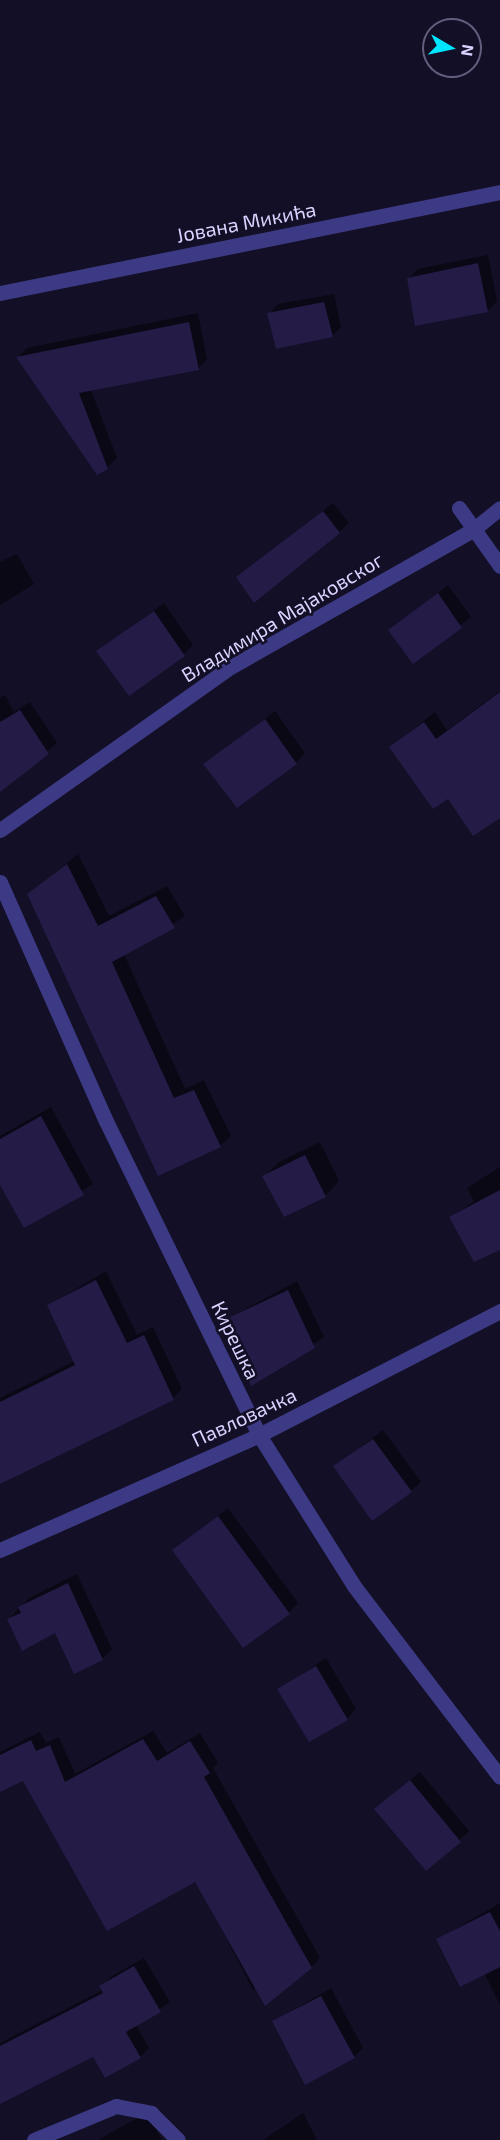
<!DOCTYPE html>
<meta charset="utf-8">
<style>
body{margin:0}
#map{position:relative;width:500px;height:2140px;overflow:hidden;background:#130f26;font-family:"Exo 2",sans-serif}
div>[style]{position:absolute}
.shadow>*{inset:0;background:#0007}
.building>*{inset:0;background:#241b47}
.minor>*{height:15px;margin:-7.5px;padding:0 7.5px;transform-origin:7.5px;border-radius:7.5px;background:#3d3a85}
span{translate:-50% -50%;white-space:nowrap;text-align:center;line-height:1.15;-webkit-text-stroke:5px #130f26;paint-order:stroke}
.street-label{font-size:20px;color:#d9d4ff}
.north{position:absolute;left:422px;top:18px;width:60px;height:60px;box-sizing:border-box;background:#130f26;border:2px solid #625e7d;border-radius:50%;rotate:99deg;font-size:16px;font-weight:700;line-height:24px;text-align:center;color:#d9d4ff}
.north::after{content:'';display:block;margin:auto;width:21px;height:27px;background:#00e5ff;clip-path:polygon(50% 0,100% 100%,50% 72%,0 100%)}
</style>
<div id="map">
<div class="shadow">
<div style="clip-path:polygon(488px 255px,497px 301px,488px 311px,409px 278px,418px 269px)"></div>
<div style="clip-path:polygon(334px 294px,341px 327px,332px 336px,269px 314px,278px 304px)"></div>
<div style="clip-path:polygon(198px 313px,207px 359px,198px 369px,91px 390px,117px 458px,107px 468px,18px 357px,27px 348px)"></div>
<div style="clip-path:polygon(333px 503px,349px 523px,339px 532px,238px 577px)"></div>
<div style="clip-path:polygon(17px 554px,34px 584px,0 605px,0 562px)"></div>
<div style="clip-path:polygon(448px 585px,471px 617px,414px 662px,390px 631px)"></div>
<div style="clip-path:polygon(164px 603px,193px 645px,184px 654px,98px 651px)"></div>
<div style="clip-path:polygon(500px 691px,500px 816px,448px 797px,391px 747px,435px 712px,447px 730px)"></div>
<div style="clip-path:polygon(5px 695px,14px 712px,30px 702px,57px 743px,0 790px,0 698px)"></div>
<div style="clip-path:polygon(275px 711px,305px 753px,296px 763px,205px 764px)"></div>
<div style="clip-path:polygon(78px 854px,109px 916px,167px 886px,185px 916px,124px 954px,185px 1089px,204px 1080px,231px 1136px,220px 1146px,159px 1174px,29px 894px)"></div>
<div style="clip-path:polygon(51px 1107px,93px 1184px,25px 1226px,0 1181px,0 1136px)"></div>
<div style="clip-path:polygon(320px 1142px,339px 1181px,325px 1196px,264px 1177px,279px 1162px)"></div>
<div style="clip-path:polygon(500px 1167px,500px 1248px,451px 1218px,474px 1201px,467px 1188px)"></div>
<div style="clip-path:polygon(106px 1271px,137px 1335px,153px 1327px,182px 1389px,173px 1398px,0 1480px,0 1398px,75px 1361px,49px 1305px)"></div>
<div style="clip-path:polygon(297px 1281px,324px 1337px,252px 1384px,226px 1320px)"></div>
<div style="clip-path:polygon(383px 1430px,421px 1482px,411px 1491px,335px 1467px)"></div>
<div style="clip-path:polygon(228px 1508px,298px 1603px,289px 1613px,174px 1550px)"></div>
<div style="clip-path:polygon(77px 1574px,112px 1649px,102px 1659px,56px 1631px,9px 1619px,29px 1598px)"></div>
<div style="clip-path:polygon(326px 1658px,356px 1709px,347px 1719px,279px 1690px)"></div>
<div style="clip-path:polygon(153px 1731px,167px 1753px,200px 1733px,218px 1763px,213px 1768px,320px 1958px,311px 1967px,253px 1990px,196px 1880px,24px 1779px,0 1790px,0 1752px,40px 1732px,46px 1743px,59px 1737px,75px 1774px)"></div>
<div style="clip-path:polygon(420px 1772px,469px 1831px,426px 1869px,376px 1809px)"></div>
<div style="clip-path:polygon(500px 1903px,500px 2005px,484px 1973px,438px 1939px)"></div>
<div style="clip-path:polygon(144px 1958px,170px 2002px,136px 2025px,149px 2048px,140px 2057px,94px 2055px,0 2104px,0 2043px,103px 1990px,110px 1977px)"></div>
<div style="clip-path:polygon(331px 1988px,363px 2048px,354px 2057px,274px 2021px)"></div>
<div style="clip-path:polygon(147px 2113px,162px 2140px,99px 2140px,101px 2138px)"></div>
<div style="clip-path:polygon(303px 2113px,317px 2140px,263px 2140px)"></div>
</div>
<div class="building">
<div style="clip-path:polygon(478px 263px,488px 312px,415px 326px,407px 278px)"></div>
<div style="clip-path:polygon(324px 302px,333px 337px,276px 349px,267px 313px)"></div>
<div style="clip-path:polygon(189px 322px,199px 370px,79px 393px,108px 469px,97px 475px,16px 357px)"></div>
<div style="clip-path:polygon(323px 511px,340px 533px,254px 603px,236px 577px)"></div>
<div style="clip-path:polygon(438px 593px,462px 628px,413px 664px,388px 630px)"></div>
<div style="clip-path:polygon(154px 611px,185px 656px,129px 696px,96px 651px)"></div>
<div style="clip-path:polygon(500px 692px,500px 818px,473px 836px,448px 799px,433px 809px,389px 747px,424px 722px,436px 739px)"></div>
<div style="clip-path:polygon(20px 710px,49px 754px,0 792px,0 722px)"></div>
<div style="clip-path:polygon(265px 719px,297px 764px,237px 808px,203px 764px)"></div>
<div style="clip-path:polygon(67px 864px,98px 926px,156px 896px,175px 928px,112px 962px,174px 1098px,194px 1090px,221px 1147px,158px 1176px,27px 894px)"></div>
<div style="clip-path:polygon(41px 1116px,84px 1195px,24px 1228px,0 1185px,0 1139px)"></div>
<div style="clip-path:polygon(305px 1155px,326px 1197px,284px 1217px,262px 1176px)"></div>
<div style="clip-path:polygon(500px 1190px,500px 1250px,474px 1262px,449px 1217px)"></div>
<div style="clip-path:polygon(96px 1280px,127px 1343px,144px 1335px,174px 1400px,0 1484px,0 1402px,75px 1365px,47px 1305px)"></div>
<div style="clip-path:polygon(288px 1290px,315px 1348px,251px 1386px,224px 1320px)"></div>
<div style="clip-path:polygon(373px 1439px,412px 1492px,372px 1521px,333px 1466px)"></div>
<div style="clip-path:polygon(218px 1516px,290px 1614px,243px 1648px,172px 1550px)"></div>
<div style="clip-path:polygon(68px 1583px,103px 1660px,74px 1674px,55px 1633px,22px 1651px,7px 1619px,21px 1613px,18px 1607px)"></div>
<div style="clip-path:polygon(316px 1666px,348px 1720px,309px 1742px,277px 1689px)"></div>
<div style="clip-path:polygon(143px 1739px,157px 1761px,190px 1741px,210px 1773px,204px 1777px,312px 1968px,265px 2006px,195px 1882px,107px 1931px,23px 1781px,0 1792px,0 1755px,31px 1740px,36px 1751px,50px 1745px,65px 1782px)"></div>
<div style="clip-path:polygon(410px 1780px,461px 1842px,426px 1871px,374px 1809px)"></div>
<div style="clip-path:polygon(490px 1912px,500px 1931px,500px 1967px,460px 1987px,436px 1939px)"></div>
<div style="clip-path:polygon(134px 1966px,161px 2012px,126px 2032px,141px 2058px,105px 2078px,93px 2057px,0 2104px,0 2046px,103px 1993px,99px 1986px)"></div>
<div style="clip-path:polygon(321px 1996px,355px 2058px,305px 2085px,272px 2021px)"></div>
</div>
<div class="minor">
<div style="left:0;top:293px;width:510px;rotate:-11.42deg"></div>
<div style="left:459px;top:508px;width:71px;rotate:54.7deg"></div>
<div style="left:0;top:830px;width:278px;rotate:-35.3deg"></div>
<div style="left:227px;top:669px;width:284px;rotate:-29.5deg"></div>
<div style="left:474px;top:529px;width:33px;rotate:-39deg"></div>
<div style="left:0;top:882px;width:261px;rotate:66.1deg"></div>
<div style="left:106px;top:1121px;width:349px;rotate:64deg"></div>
<div style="left:259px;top:1435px;width:178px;rotate:57.8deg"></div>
<div style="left:354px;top:1586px;width:240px;rotate:52.6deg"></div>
<div style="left:0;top:1550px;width:283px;rotate:-23.9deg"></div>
<div style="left:259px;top:1435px;width:271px;rotate:-27.2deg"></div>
<div style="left:34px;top:2140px;width:89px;rotate:-22.5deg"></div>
<div style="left:116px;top:2106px;width:36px;rotate:11deg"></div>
<div style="left:151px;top:2113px;width:38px;rotate:45deg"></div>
</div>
<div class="street-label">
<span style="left:246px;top:222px;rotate:-11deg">Јована Микића</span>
<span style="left:282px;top:617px;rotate:-31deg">Владимира Мајаковског</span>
<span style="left:236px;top:1340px;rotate:64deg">Кирешка</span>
<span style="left:244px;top:1417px;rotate:-25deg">Павловачка</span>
</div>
<div class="north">N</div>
</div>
